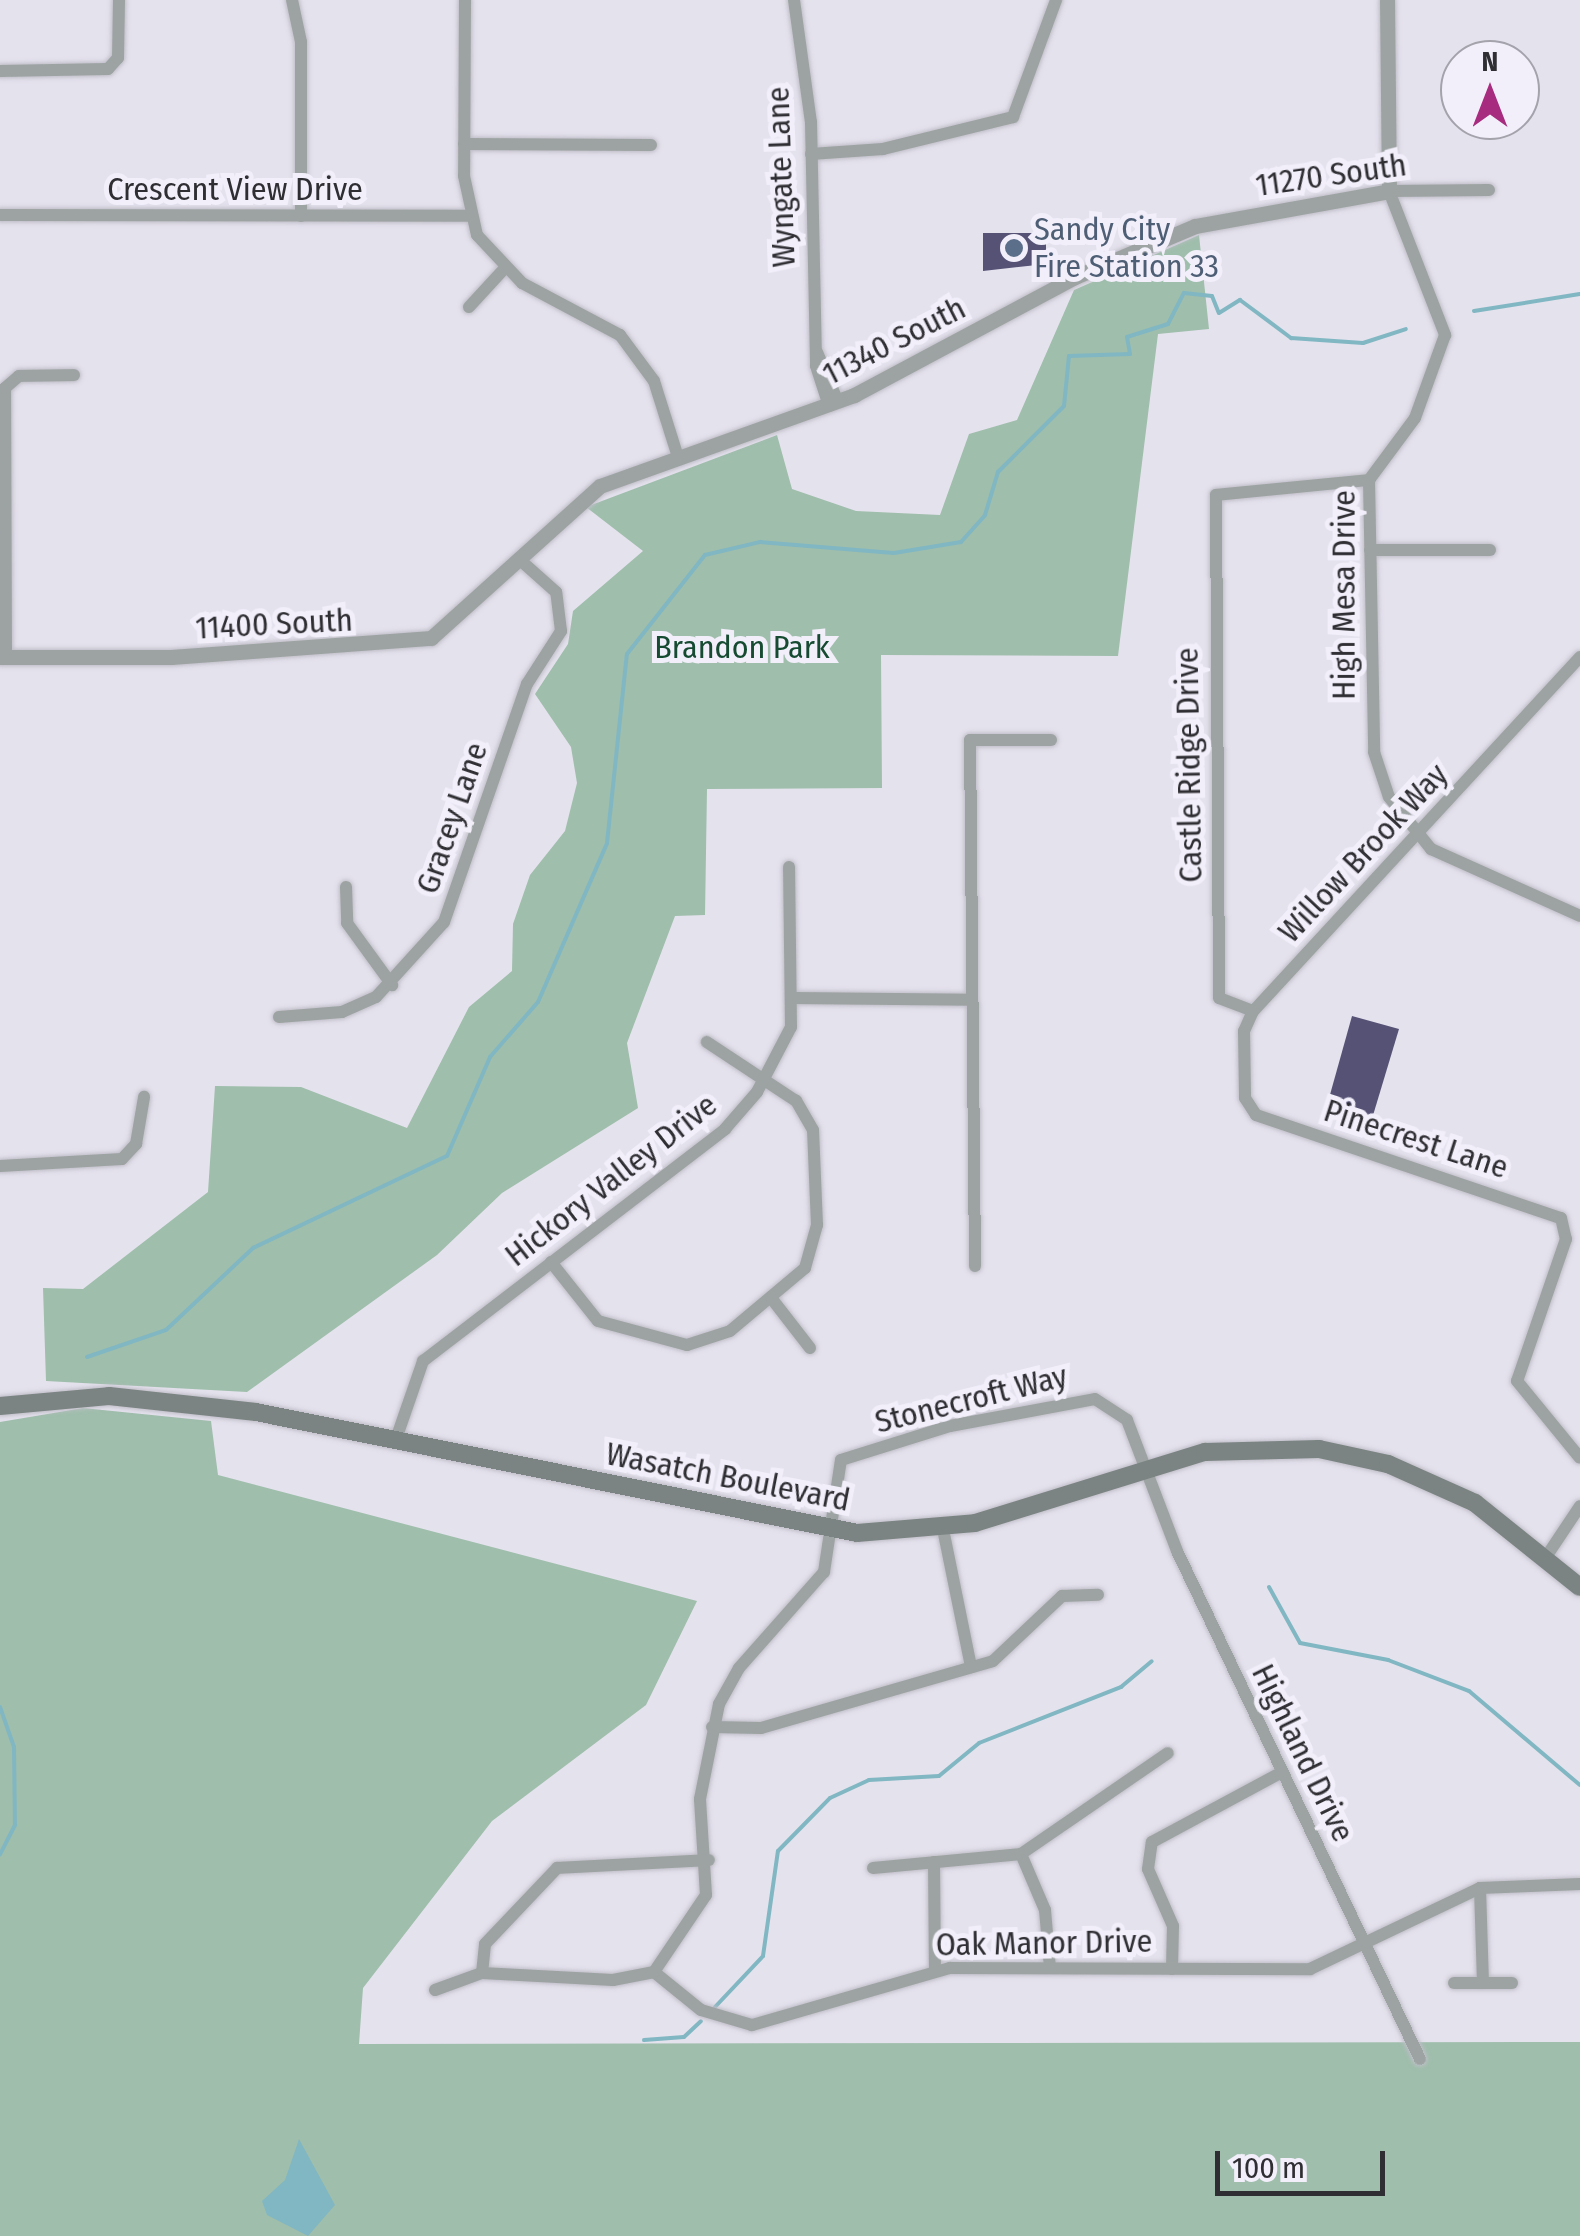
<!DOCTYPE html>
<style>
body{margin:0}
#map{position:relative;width:1580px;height:2236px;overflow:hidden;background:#e4e2ed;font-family:"Fira Sans Condensed",sans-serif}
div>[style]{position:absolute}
.green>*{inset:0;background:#9fbeac}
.water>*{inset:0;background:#81b7c2}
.stream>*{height:4px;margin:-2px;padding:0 2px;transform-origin:2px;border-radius:2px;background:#81b7c2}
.building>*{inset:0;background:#555275}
.roads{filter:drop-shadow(0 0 2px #c0bec8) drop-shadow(0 0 2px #c0bec8)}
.minor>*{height:12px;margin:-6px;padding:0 6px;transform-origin:6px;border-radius:6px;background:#9da3a2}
.tertiary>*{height:15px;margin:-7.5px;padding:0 7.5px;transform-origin:7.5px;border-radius:7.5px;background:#9da3a2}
.secondary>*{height:18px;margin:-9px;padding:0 9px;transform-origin:9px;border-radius:9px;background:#7b8482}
.dots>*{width:28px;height:28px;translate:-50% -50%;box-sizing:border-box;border:5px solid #f2effb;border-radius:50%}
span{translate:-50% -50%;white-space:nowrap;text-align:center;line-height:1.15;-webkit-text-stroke:10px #f2effb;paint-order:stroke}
.street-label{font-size:32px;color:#2f2e32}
.service-label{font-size:32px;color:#4e5e75}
.left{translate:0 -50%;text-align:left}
.park-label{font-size:32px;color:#164b32}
.north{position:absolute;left:1440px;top:40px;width:100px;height:100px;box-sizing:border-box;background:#f2effb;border:2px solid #a4a2ab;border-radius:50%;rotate:0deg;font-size:28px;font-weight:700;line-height:40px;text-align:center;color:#2f2e32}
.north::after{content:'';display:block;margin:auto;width:35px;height:45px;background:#a72b7e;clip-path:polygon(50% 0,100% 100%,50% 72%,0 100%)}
.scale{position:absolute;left:1215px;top:2151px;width:170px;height:45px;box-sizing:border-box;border:5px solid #2f2e32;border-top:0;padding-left:12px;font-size:30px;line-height:35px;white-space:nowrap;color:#2f2e32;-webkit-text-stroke:8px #f2effb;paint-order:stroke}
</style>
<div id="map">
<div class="green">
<div style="clip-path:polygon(1199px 235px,1209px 329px,1158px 334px,1118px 656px,881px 655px,882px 788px,707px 789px,705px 915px,675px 916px,627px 1043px,638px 1108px,502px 1193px,437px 1255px,247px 1392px,46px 1381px,43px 1288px,83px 1289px,208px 1192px,215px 1086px,301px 1087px,407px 1128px,469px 1007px,512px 971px,513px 924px,530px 875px,565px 831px,577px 783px,571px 747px,535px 694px,568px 644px,573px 611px,643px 551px,586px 507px,777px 435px,792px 489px,856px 511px,940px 515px,969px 434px,1017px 420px,1074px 290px)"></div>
<div style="clip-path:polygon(83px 1408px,211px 1421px,218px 1475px,697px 1601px,646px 1705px,492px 1821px,363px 1988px,359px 2044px,1580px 2042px,1580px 2236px,0 2236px,0 1422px)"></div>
</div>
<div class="water">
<div style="clip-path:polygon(299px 2139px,335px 2205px,308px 2236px,267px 2215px,262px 2201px,285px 2180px)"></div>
</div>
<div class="stream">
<div style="left:1474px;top:311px;width:107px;rotate:-9.1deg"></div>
<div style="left:87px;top:1357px;width:83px;rotate:-18.9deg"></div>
<div style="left:166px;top:1330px;width:120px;rotate:-43.3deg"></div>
<div style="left:253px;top:1248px;width:215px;rotate:-25.4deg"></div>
<div style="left:447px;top:1156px;width:108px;rotate:-66.5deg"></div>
<div style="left:490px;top:1057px;width:73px;rotate:-48.9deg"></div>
<div style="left:538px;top:1002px;width:173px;rotate:-66.5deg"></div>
<div style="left:607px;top:843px;width:190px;rotate:-84deg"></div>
<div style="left:627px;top:654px;width:126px;rotate:-51.8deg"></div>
<div style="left:705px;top:555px;width:57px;rotate:-13.3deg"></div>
<div style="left:760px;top:542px;width:134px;rotate:4.7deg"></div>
<div style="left:894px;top:553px;width:68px;rotate:-9.3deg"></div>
<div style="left:961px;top:542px;width:36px;rotate:-48deg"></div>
<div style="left:985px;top:515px;width:45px;rotate:-73.2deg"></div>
<div style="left:998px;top:472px;width:93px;rotate:-45deg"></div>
<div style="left:1064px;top:406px;width:50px;rotate:-84.3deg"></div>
<div style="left:1069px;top:356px;width:61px;rotate:-1.9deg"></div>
<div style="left:1130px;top:354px;width:17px;rotate:-100deg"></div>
<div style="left:1127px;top:337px;width:43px;rotate:-17.6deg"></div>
<div style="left:1168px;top:324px;width:35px;rotate:-63deg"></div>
<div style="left:1184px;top:293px;width:28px;rotate:6deg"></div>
<div style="left:1212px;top:296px;width:18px;rotate:68deg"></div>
<div style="left:1219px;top:313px;width:25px;rotate:-32deg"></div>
<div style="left:1240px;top:300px;width:64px;rotate:36.7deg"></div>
<div style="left:1291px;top:338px;width:72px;rotate:4deg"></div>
<div style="left:1363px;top:343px;width:45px;rotate:-18deg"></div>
<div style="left:1269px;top:1587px;width:64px;rotate:61deg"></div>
<div style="left:1300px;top:1643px;width:90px;rotate:10.9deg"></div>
<div style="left:1388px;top:1660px;width:87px;rotate:20.9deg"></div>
<div style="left:1469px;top:1691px;width:145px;rotate:40.3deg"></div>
<div style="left:0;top:1707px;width:42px;rotate:70.7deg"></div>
<div style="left:14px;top:1747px;width:78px;rotate:89.3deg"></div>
<div style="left:15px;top:1825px;width:33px;rotate:117deg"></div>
<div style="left:715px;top:2007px;width:70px;rotate:-46.7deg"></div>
<div style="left:763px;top:1956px;width:106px;rotate:-81.9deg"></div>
<div style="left:778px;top:1851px;width:74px;rotate:-45.5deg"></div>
<div style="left:830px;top:1798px;width:43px;rotate:-24.8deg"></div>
<div style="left:869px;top:1780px;width:70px;rotate:-3.3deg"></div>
<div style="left:939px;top:1776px;width:52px;rotate:-39.5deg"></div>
<div style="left:979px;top:1743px;width:153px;rotate:-21.5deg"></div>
<div style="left:1121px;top:1687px;width:40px;rotate:-40deg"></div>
<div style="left:644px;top:2040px;width:40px;rotate:-4.3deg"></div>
<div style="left:684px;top:2037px;width:23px;rotate:-43deg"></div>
</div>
<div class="building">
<div style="clip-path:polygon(983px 233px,1046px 233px,1046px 264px,983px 271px)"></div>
<div style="clip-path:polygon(1352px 1016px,1399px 1029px,1371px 1122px,1326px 1109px)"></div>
</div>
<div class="roads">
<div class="minor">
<div style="left:292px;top:0;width:43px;rotate:77.9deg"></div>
<div style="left:301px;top:42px;width:174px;rotate:90deg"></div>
<div style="left:465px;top:0;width:176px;rotate:90.3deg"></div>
<div style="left:464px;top:176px;width:60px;rotate:77.6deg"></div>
<div style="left:477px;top:235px;width:66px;rotate:46.8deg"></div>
<div style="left:522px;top:283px;width:111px;rotate:28deg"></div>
<div style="left:620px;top:335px;width:57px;rotate:53.5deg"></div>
<div style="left:654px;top:381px;width:80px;rotate:72.5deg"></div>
<div style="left:794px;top:0;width:123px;rotate:82.1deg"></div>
<div style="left:811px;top:122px;width:244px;rotate:88.8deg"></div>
<div style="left:816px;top:366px;width:42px;rotate:72deg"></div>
<div style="left:0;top:71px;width:108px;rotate:-1.1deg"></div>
<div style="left:108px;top:69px;width:15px;rotate:-48deg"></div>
<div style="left:118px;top:58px;width:58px;rotate:-89deg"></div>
<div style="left:464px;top:144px;width:187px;rotate:0.3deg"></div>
<div style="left:811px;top:154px;width:72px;rotate:-4deg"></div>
<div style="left:883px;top:149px;width:134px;rotate:-13.8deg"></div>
<div style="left:1013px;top:117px;width:125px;rotate:-69.8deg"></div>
<div style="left:1489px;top:190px;width:100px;rotate:179.4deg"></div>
<div style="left:1389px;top:191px;width:155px;rotate:68.7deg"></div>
<div style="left:1445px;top:335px;width:88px;rotate:109.9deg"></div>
<div style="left:1415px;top:418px;width:77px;rotate:126.6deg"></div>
<div style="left:1369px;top:480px;width:272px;rotate:88.9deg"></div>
<div style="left:1374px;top:752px;width:47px;rotate:71.6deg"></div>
<div style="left:1389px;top:797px;width:67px;rotate:51.1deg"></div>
<div style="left:1431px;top:849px;width:163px;rotate:24.2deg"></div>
<div style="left:0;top:215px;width:470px;rotate:0.1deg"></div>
<div style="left:469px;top:307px;width:50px;rotate:-47.4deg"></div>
<div style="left:817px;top:352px;width:54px;rotate:67.2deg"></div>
<div style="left:1370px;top:550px;width:120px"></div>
<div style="left:6px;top:657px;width:269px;rotate:-90.2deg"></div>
<div style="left:5px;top:388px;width:18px;rotate:-41deg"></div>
<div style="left:19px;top:376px;width:55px;rotate:-1deg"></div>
<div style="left:1580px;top:657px;width:482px;rotate:132.7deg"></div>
<div style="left:1253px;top:1011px;width:22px;rotate:114deg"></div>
<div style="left:1244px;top:1031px;width:67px;rotate:89.1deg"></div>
<div style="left:1245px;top:1098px;width:20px;rotate:57deg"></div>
<div style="left:1256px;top:1115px;width:322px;rotate:18.7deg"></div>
<div style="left:1561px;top:1218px;width:22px;rotate:77deg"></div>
<div style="left:1566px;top:1239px;width:150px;rotate:109deg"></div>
<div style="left:1517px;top:1381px;width:99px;rotate:50.7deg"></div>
<div style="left:346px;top:887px;width:36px;rotate:88deg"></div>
<div style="left:347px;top:923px;width:77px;rotate:54deg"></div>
<div style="left:793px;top:998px;width:179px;rotate:0.6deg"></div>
<div style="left:1253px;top:1011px;width:36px;rotate:-159deg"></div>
<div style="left:1219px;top:998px;width:503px;rotate:-90.34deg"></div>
<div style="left:1216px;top:495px;width:154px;rotate:-5.6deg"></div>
<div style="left:279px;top:1017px;width:63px;rotate:-4.5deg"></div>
<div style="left:342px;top:1012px;width:37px;rotate:-24deg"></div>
<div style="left:376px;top:997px;width:101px;rotate:-47.8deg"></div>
<div style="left:444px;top:922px;width:252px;rotate:-70.8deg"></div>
<div style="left:527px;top:684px;width:63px;rotate:-57.3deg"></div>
<div style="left:561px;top:631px;width:39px;rotate:-97deg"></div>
<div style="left:556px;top:592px;width:50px;rotate:-138.3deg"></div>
<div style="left:0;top:1166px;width:122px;rotate:-3.3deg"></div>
<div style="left:122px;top:1159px;width:21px;rotate:-47deg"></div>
<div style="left:136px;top:1144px;width:48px;rotate:-80.3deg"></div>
<div style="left:551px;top:1262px;width:75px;rotate:51.5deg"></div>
<div style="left:598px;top:1321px;width:92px;rotate:15.1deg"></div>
<div style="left:687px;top:1345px;width:45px;rotate:-18deg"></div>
<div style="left:730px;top:1331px;width:98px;rotate:-40deg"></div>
<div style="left:805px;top:1268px;width:45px;rotate:-74.4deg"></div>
<div style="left:817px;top:1225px;width:95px;rotate:-92.4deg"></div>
<div style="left:813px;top:1130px;width:34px;rotate:-120deg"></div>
<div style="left:796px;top:1101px;width:107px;rotate:-146.5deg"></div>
<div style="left:975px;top:1266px;width:526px;rotate:-90.54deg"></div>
<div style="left:970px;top:740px;width:81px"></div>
<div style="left:772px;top:1299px;width:62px;rotate:52.2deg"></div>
<div style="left:396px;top:1439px;width:83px;rotate:-70.9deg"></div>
<div style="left:423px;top:1361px;width:381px;rotate:-37.5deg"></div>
<div style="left:725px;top:1129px;width:49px;rotate:-49.1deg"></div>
<div style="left:757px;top:1092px;width:73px;rotate:-62.4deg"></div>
<div style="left:791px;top:1027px;width:160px;rotate:-90.7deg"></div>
<div style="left:943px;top:1529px;width:141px;rotate:78.5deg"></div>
<div style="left:1546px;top:1557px;width:61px;rotate:-56.3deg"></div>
<div style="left:712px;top:1727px;width:49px;rotate:1.2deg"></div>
<div style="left:761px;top:1728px;width:241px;rotate:-16.1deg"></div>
<div style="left:993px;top:1661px;width:95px;rotate:-43.3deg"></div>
<div style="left:1062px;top:1596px;width:36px;rotate:-2deg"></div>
<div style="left:1021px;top:1854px;width:61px;rotate:66.8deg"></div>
<div style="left:1045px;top:1910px;width:58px;rotate:85.1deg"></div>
<div style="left:934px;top:1862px;width:108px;rotate:89.5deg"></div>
<div style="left:873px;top:1868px;width:149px;rotate:-5.4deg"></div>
<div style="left:1021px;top:1854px;width:178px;rotate:-34.5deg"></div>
<div style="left:1480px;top:1888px;width:95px;rotate:88.2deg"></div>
<div style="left:1172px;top:1969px;width:43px;rotate:-88.7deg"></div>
<div style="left:1173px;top:1926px;width:62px;rotate:-113.7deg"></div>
<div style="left:1148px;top:1869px;width:27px;rotate:-82deg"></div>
<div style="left:1152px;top:1842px;width:145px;rotate:-28.3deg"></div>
<div style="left:654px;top:1972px;width:93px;rotate:-56deg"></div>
<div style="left:706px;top:1895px;width:96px;rotate:-93.6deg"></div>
<div style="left:700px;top:1799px;width:97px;rotate:-78.7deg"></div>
<div style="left:719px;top:1704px;width:41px;rotate:-60.9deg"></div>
<div style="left:739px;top:1668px;width:128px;rotate:-48.5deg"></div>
<div style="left:824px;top:1572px;width:113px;rotate:-81.4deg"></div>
<div style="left:841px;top:1460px;width:114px;rotate:-17.3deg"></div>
<div style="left:950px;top:1426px;width:147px;rotate:-10.5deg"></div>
<div style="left:1095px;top:1399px;width:38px;rotate:33deg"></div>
<div style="left:1127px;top:1420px;width:140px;rotate:69.1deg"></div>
<div style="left:1177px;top:1551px;width:563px;rotate:64.44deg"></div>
<div style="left:654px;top:1972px;width:60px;rotate:39deg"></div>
<div style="left:701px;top:2010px;width:53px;rotate:16.4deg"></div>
<div style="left:752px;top:2025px;width:206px;rotate:-16.1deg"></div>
<div style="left:950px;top:1968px;width:360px;rotate:0.2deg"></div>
<div style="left:1310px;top:1969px;width:188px;rotate:-25.5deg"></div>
<div style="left:1480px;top:1888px;width:100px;rotate:-2.3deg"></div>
<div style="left:482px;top:1973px;width:29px;rotate:-84deg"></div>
<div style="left:485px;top:1944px;width:105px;rotate:-46.5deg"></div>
<div style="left:557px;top:1868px;width:152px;rotate:-3deg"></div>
<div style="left:1454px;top:1983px;width:58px"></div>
<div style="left:435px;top:1990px;width:50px;rotate:-19.9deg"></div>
<div style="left:482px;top:1973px;width:131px;rotate:3.1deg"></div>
<div style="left:613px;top:1980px;width:42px;rotate:-11deg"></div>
</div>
<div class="tertiary">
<div style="left:0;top:657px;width:171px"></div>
<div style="left:171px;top:657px;width:261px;rotate:-4.2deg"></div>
<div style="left:431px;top:638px;width:227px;rotate:-42deg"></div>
<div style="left:600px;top:486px;width:270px;rotate:-19.7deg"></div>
<div style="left:854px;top:395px;width:251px;rotate:-28.1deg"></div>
<div style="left:1075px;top:277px;width:130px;rotate:-23deg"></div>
<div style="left:1195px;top:226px;width:197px;rotate:-10.2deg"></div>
<div style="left:1389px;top:191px;width:191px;rotate:-90.6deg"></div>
</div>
<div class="secondary">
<div style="left:0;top:1406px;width:109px;rotate:-5.2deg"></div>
<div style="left:109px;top:1396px;width:148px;rotate:6.2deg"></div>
<div style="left:256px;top:1412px;width:613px;rotate:11.38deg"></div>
<div style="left:857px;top:1533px;width:118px;rotate:-4.8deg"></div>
<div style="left:975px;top:1523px;width:241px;rotate:-17.2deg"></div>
<div style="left:1205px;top:1452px;width:114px;rotate:-1.5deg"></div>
<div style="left:1319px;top:1449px;width:71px;rotate:12.3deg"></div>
<div style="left:1388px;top:1464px;width:95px;rotate:24.1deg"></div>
<div style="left:1475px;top:1503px;width:134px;rotate:38.7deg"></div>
</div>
</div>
<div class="dots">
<div style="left:1014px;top:248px;background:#5c6f8a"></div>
</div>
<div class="street-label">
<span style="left:1331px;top:175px;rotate:-8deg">11270 South</span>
<span style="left:781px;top:177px;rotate:-92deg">Wyngate Lane</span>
<span style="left:235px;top:189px">Crescent View Drive</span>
<span style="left:894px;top:341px;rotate:-27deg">11340 South</span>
<span style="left:1344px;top:595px;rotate:-90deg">High Mesa Drive</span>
<span style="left:274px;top:624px;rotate:-3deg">11400 South</span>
<span style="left:1189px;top:765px;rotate:-91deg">Castle Ridge Drive</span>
<span style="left:452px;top:818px;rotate:-71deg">Gracey Lane</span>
<span style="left:1363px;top:853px;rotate:-47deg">Willow Brook Way</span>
<span style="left:1416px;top:1139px;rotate:18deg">Pinecrest Lane</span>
<span style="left:611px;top:1180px;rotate:-38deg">Hickory Valley Drive</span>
<span style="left:971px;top:1399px;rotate:-14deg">Stonecroft Way</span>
<span style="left:728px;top:1477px;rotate:11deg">Wasatch Boulevard</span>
<span style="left:1303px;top:1753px;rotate:64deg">Highland Drive</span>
<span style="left:1044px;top:1943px;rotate:-1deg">Oak Manor Drive</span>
</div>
<div class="service-label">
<span class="left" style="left:1034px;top:248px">Sandy City<br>Fire Station 33</span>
</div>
<div class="park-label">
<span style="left:742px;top:647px">Brandon Park</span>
</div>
<div class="north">N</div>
<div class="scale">100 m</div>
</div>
